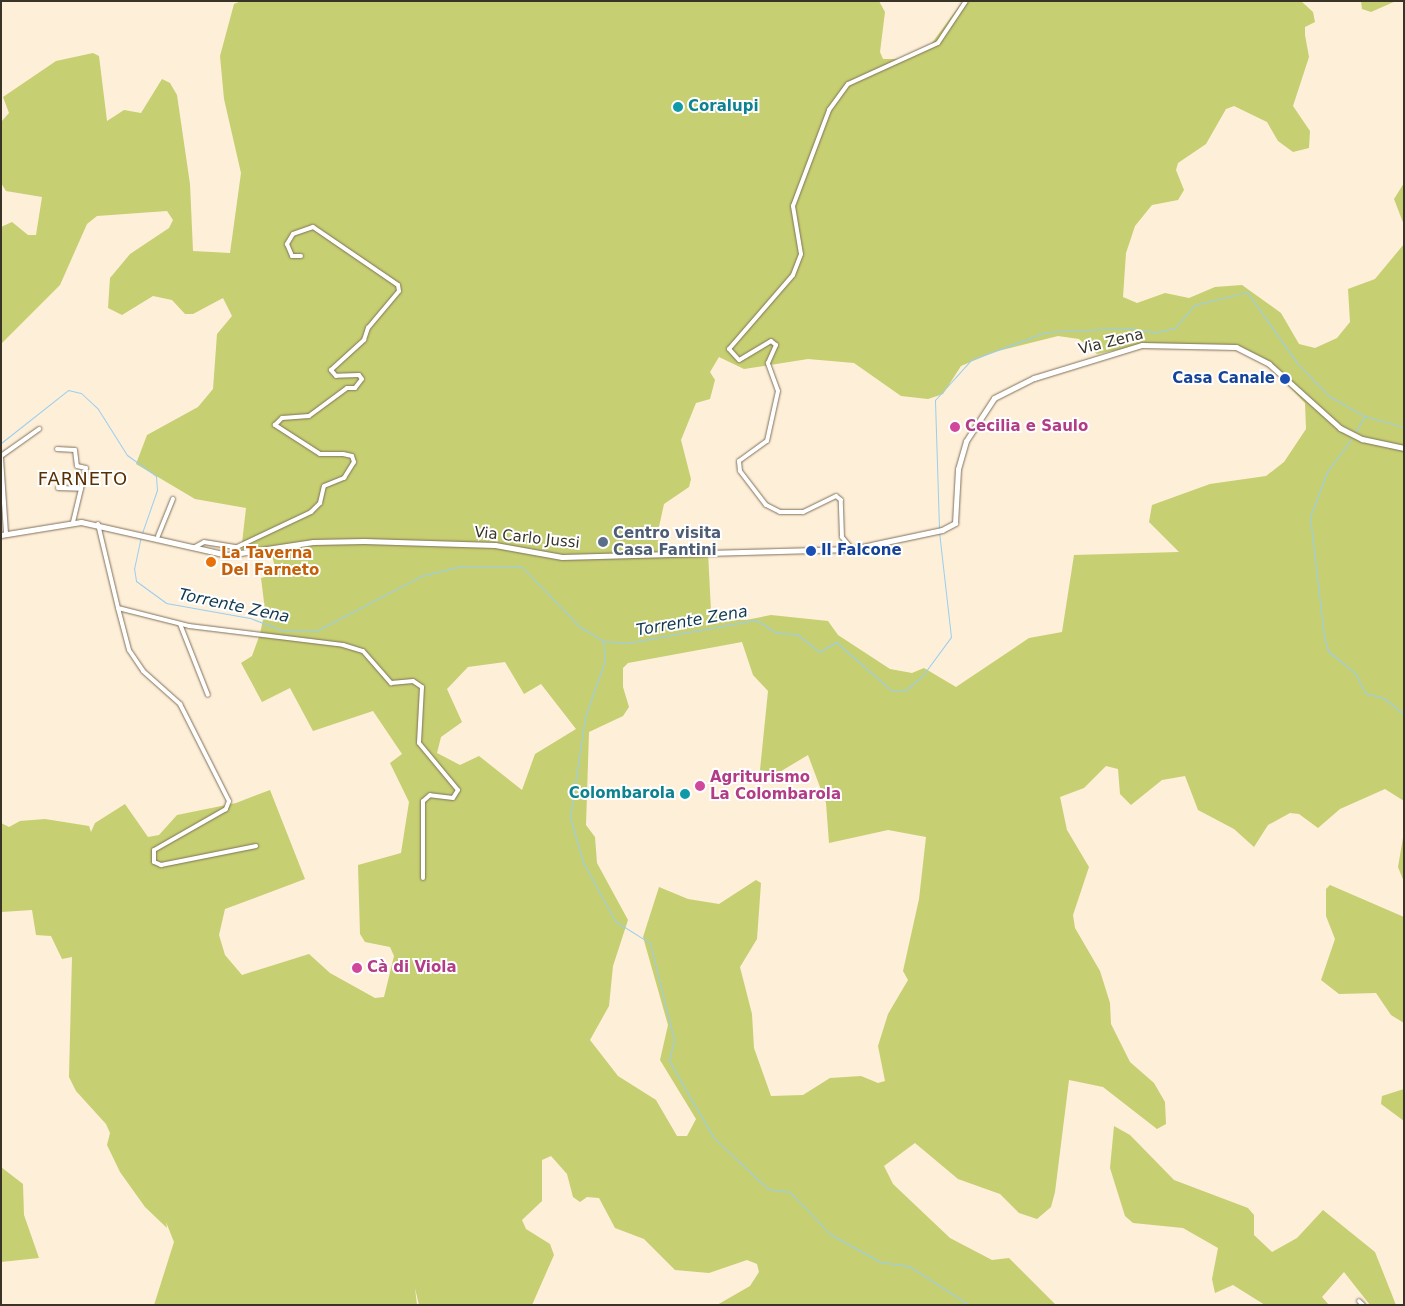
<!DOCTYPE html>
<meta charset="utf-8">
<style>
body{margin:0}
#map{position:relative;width:1405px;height:1306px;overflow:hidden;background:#feefd9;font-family:"DejaVu Sans",sans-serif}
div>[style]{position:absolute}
.green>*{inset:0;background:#c6cf71}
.stream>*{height:1px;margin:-0.5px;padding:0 0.5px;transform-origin:0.5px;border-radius:0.5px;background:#99cef1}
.roads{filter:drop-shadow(0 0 1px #817159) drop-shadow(0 0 1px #817159)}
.street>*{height:4px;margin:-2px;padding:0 2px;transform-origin:2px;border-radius:2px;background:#fff}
.secondary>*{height:5px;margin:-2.5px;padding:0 2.5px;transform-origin:2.5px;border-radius:2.5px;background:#fff}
.dots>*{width:14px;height:14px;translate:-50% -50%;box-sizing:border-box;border:2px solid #fff;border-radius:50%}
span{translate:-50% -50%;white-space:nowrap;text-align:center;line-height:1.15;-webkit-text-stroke:4px #fff;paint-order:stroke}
.culture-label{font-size:15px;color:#0d838f;font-weight:700}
.left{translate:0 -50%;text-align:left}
.right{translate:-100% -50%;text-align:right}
.street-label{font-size:15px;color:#393328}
.transit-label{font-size:15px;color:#164399;font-weight:700}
.hotel-label{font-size:15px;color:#b23c85;font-weight:700}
.service-label{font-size:15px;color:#4e5e75;font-weight:700}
.food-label{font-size:15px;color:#c56008;font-weight:700}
.water-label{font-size:16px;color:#0f3950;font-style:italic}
.quarter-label{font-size:18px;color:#593002;letter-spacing:1px}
.frame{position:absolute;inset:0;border:2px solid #393328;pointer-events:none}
</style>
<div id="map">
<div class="green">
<div style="clip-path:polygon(evenodd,241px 1px,879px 1px,885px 12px,880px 52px,883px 59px,899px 59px,929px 47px,963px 1px,1301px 1px,1313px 12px,1315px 22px,1305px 27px,1305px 35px,1309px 57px,1293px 106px,1310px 131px,1309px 148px,1293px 152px,1278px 141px,1267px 122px,1234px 106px,1226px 109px,1206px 144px,1178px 163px,1176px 170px,1184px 190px,1178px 200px,1152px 205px,1135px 226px,1126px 253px,1123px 297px,1137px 303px,1165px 293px,1189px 298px,1215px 287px,1242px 285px,1281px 313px,1299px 344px,1315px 348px,1337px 338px,1350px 322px,1348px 289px,1375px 279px,1404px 244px,1404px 801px,1385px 789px,1340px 809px,1318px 828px,1299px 814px,1290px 813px,1268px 825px,1254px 847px,1234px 829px,1198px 810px,1185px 776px,1162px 780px,1131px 805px,1120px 794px,1118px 769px,1106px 766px,1084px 788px,1060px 797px,1067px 830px,1089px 867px,1073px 915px,1075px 928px,1100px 971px,1110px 1003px,1111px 1024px,1130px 1062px,1154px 1083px,1165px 1102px,1166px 1124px,1157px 1129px,1103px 1087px,1069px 1080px,1055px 1192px,1051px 1207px,1037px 1219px,1019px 1213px,1000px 1194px,958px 1179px,915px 1143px,884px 1166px,893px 1184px,950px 1238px,992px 1260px,1009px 1258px,1056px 1305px,717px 1305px,750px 1286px,759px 1272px,757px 1264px,747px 1260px,709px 1273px,675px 1270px,644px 1239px,615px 1228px,599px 1198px,587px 1197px,580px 1202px,573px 1197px,567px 1174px,551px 1156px,542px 1160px,542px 1201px,522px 1220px,526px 1229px,550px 1244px,554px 1255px,532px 1305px,419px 1305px,415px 1288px,417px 1305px,154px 1305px,174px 1242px,166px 1222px,167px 1228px,145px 1207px,120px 1172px,107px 1145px,110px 1133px,106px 1124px,76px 1091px,69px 1077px,72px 957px,62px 959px,51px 936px,36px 935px,32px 910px,1px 912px,1px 823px,9px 827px,20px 821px,45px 819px,89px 826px,91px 832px,95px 823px,125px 804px,148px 837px,159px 835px,177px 815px,236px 803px,270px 790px,305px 879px,225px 909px,219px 935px,225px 955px,242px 975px,309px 954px,330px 973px,375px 998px,384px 997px,394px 956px,390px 947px,365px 942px,360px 934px,358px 865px,401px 853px,409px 802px,390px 763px,402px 754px,373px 711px,313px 731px,290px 688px,262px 702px,241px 663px,252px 656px,260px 634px,265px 610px,261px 578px,277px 574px,270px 549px,241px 552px,246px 508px,195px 499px,136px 464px,147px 435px,198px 407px,213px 389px,217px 334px,232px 316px,223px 298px,193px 314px,185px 314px,172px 300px,153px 296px,122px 315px,108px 308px,110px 278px,130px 254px,169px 228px,173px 220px,167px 211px,97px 216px,87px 224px,60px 285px,1px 344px,1px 227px,12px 222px,28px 235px,36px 235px,42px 197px,6px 191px,1px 183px,1px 122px,9px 113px,3px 97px,56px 61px,93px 53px,99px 56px,107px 121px,124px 110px,141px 113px,162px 79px,170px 83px,177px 95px,190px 184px,193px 251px,230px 253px,241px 173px,224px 99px,220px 56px,234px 4px,241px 1px,1058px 336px,1079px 339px,1097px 354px,1133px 347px,1238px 347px,1272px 369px,1305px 403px,1306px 429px,1284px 462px,1266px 476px,1210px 484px,1152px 505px,1149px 522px,1179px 552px,1074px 555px,1062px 632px,1029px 638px,956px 687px,924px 668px,912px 673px,890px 669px,838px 635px,828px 621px,771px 615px,746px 620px,730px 619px,730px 611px,711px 611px,708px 552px,661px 551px,657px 536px,664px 504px,689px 487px,691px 479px,681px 440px,696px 403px,710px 399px,715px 380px,710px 372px,719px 357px,744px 369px,808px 359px,854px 363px,901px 396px,928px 399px,943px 394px,961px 366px,994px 352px,1058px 336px,241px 1px,742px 642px,753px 675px,768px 691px,760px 770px,778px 773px,808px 755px,826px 803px,829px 843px,888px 830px,926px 837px,919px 899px,903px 971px,908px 980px,888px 1014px,878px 1046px,885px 1081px,878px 1083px,861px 1076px,830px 1078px,803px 1095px,771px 1096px,754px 1048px,752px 1014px,740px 967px,757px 939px,761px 883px,756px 880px,719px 904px,688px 899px,659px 887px,643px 937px,668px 1025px,660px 1060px,696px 1119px,687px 1136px,677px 1136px,656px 1100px,618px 1076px,590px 1040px,609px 1006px,613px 966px,628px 920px,597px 863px,595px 837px,586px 825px,589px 732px,623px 716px,629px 707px,623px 687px,623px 668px,628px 663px,742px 642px,241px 1px,505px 662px,524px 694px,541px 684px,576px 729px,535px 754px,522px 790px,479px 756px,460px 765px,437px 753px,441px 737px,462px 722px,447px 689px,468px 667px,505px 662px)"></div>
<div style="clip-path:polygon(1361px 1px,1396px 1px,1371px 12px,1362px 9px)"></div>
<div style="clip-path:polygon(1404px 183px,1404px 225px,1394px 199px)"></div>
<div style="clip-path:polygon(1404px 832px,1404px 882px,1398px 867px)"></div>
<div style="clip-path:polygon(1330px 885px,1404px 917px,1404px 1023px,1391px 1015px,1376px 993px,1339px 994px,1321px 980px,1335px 939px,1326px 916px,1326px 889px)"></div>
<div style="clip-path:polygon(1404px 1089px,1404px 1121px,1381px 1104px,1382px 1096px)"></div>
<div style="clip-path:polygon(1114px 1126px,1130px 1135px,1174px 1180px,1248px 1208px,1254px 1215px,1254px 1235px,1272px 1252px,1297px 1238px,1323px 1210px,1375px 1252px,1396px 1305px,1370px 1305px,1344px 1272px,1322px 1297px,1329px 1305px,1265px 1305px,1233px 1285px,1215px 1293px,1212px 1279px,1218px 1248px,1183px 1228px,1133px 1223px,1125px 1216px,1110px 1168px)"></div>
<div style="clip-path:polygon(1px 1167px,23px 1184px,24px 1215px,39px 1258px,1px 1262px)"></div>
</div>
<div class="stream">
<div style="left:1356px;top:431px;width:16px;rotate:-60deg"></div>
<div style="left:1351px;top:439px;width:41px;rotate:126deg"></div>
<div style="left:1327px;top:472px;width:48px;rotate:110.7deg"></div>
<div style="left:1310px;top:517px;width:120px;rotate:83.3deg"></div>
<div style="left:1324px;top:636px;width:16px;rotate:75deg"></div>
<div style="left:1328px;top:651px;width:35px;rotate:39deg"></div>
<div style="left:1355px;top:673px;width:22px;rotate:63deg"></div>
<div style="left:1365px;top:693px;width:20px;rotate:15deg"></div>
<div style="left:1384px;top:698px;width:26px;rotate:40deg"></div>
<div style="left:1px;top:443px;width:85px;rotate:-38.3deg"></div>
<div style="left:68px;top:390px;width:13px;rotate:13deg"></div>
<div style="left:81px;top:393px;width:23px;rotate:43deg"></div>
<div style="left:98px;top:409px;width:54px;rotate:57.8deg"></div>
<div style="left:127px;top:455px;width:36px;rotate:36deg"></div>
<div style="left:156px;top:476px;width:14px;rotate:86deg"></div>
<div style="left:157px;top:490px;width:46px;rotate:109.2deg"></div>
<div style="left:939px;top:528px;width:128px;rotate:-91.8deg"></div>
<div style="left:935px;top:400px;width:54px;rotate:-48deg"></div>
<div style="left:971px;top:360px;width:80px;rotate:-20.5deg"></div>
<div style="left:1046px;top:332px;width:80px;rotate:-2.9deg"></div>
<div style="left:1126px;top:328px;width:30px;rotate:8deg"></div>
<div style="left:1156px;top:332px;width:19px;rotate:-12deg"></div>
<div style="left:1175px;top:328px;width:30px;rotate:-50deg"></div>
<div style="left:1194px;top:305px;width:55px;rotate:-13.8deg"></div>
<div style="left:1247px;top:292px;width:87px;rotate:54.8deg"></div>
<div style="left:1297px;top:363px;width:46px;rotate:45.9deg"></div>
<div style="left:1329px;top:396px;width:40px;rotate:29.7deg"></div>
<div style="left:1364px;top:416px;width:41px;rotate:15.4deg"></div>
<div style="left:141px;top:536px;width:33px;rotate:102deg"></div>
<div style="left:134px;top:568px;width:13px;rotate:81deg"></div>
<div style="left:136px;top:581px;width:37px;rotate:36deg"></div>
<div style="left:166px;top:603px;width:85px;rotate:10.1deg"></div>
<div style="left:250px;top:618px;width:33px;rotate:21deg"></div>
<div style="left:281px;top:630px;width:35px;rotate:2deg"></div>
<div style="left:316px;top:631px;width:119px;rotate:-27.6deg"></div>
<div style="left:421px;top:576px;width:37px;rotate:-14deg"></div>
<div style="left:457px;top:567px;width:64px;rotate:-0.9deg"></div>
<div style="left:521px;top:566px;width:85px;rotate:46deg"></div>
<div style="left:580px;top:627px;width:27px;rotate:31deg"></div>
<div style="left:603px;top:641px;width:24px;rotate:5deg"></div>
<div style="left:627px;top:643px;width:131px;rotate:-10.1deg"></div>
<div style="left:756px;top:620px;width:25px;rotate:32deg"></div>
<div style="left:777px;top:633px;width:20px;rotate:3deg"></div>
<div style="left:797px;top:634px;width:28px;rotate:39deg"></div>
<div style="left:819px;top:652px;width:20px;rotate:-30deg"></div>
<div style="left:836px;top:642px;width:74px;rotate:41.2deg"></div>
<div style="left:892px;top:691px;width:14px;rotate:-4deg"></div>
<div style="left:906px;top:690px;width:23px;rotate:-41deg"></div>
<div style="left:923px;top:675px;width:47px;rotate:-53.6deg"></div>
<div style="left:951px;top:637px;width:106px;rotate:-96.5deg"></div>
<div style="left:603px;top:641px;width:19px;rotate:84deg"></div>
<div style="left:605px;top:660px;width:60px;rotate:109.3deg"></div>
<div style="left:585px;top:717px;width:101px;rotate:98.5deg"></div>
<div style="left:570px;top:817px;width:47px;rotate:73.9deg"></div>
<div style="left:583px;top:862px;width:67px;rotate:61.5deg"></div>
<div style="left:615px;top:921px;width:41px;rotate:32.2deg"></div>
<div style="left:650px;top:943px;width:100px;rotate:76.1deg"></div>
<div style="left:674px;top:1040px;width:21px;rotate:104deg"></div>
<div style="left:669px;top:1060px;width:45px;rotate:60.6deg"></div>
<div style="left:691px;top:1099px;width:45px;rotate:59.5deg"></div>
<div style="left:714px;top:1138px;width:74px;rotate:43.4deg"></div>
<div style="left:768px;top:1189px;width:22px;rotate:8deg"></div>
<div style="left:790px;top:1192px;width:58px;rotate:46.4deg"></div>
<div style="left:830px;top:1234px;width:57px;rotate:29.2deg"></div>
<div style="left:880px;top:1262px;width:29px;rotate:8deg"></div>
<div style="left:909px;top:1266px;width:72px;rotate:33deg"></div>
</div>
<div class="roads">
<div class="street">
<div style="left:57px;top:449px;width:18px;rotate:3deg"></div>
<div style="left:75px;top:450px;width:16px;rotate:83deg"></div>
<div style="left:77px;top:466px;width:9px;rotate:13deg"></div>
<div style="left:86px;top:468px;width:56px;rotate:103.5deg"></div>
<div style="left:1px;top:456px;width:47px;rotate:-35.4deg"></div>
<div style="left:1px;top:458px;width:76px;rotate:86.2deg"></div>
<div style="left:58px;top:488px;width:23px;rotate:2deg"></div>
<div style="left:98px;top:524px;width:86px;rotate:76.6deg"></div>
<div style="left:118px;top:608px;width:73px;rotate:14.2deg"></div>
<div style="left:189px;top:626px;width:155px;rotate:7deg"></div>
<div style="left:343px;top:645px;width:21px;rotate:17deg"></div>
<div style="left:363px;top:651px;width:43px;rotate:48.8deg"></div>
<div style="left:391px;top:683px;width:22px;rotate:-5deg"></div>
<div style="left:413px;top:681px;width:11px;rotate:34deg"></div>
<div style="left:422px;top:687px;width:56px;rotate:93.1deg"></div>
<div style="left:419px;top:743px;width:61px;rotate:50.3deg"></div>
<div style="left:458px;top:790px;width:9px;rotate:122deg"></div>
<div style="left:453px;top:798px;width:23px;rotate:-173deg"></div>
<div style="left:430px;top:795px;width:9px;rotate:139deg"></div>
<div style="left:423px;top:801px;width:77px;rotate:90deg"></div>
<div style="left:158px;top:536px;width:40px;rotate:-68deg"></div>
<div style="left:195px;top:547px;width:10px;rotate:-29deg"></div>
<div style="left:204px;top:542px;width:33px;rotate:9deg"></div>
<div style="left:237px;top:547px;width:82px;rotate:-25.3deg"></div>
<div style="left:311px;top:512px;width:13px;rotate:-45deg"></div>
<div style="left:320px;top:503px;width:17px;rotate:-77deg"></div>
<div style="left:324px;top:486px;width:22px;rotate:-22deg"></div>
<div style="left:344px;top:478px;width:19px;rotate:-58deg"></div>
<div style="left:354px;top:462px;width:6px;rotate:-108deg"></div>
<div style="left:352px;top:456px;width:9px;rotate:-167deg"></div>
<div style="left:343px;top:454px;width:23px;rotate:180deg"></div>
<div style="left:320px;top:454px;width:54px;rotate:-147.2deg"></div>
<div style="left:275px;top:425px;width:10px;rotate:-45deg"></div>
<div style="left:282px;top:418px;width:27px;rotate:-4deg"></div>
<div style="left:309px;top:416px;width:47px;rotate:-36.4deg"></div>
<div style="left:347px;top:388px;width:8px"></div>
<div style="left:355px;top:388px;width:11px;rotate:-52deg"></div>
<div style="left:362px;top:379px;width:5px;rotate:-127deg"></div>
<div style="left:359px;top:375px;width:23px;rotate:178deg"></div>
<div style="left:336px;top:376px;width:8px;rotate:-130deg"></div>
<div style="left:331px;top:370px;width:45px;rotate:-42.3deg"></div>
<div style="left:364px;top:340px;width:13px;rotate:-72deg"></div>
<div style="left:368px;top:328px;width:48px;rotate:-50deg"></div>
<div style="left:399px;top:291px;width:6px;rotate:-99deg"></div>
<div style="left:398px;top:285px;width:103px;rotate:-145.7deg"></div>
<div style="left:313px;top:227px;width:21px;rotate:161deg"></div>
<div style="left:293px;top:234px;width:12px;rotate:121deg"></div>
<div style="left:287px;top:244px;width:13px;rotate:67deg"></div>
<div style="left:292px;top:256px;width:9px"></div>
<div style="left:852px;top:549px;width:16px;rotate:-130deg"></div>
<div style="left:842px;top:537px;width:37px;rotate:-92deg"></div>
<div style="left:841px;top:500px;width:6px;rotate:-141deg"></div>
<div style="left:836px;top:496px;width:37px;rotate:154deg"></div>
<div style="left:803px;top:512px;width:23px;rotate:180deg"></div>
<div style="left:780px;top:512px;width:16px;rotate:-153deg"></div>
<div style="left:766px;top:505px;width:43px;rotate:-127.4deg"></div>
<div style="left:740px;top:471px;width:10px;rotate:-96deg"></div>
<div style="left:739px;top:461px;width:34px;rotate:-36deg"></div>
<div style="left:767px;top:441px;width:51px;rotate:-77.6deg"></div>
<div style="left:778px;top:391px;width:30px;rotate:-110deg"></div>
<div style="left:768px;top:363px;width:20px;rotate:-66deg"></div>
<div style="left:776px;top:345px;width:6px;rotate:-141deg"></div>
<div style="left:771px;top:341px;width:37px;rotate:149deg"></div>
<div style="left:739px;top:360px;width:15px;rotate:-132deg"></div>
<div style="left:729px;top:349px;width:98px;rotate:-49.1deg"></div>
<div style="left:793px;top:275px;width:22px;rotate:-69deg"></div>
<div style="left:801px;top:254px;width:49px;rotate:-99.5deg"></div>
<div style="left:793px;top:206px;width:103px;rotate:-69.4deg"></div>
<div style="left:829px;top:110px;width:32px;rotate:-54deg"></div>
<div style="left:848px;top:84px;width:99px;rotate:-24.5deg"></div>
<div style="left:938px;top:43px;width:50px;rotate:-56.3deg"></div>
<div style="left:118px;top:608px;width:43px;rotate:75.3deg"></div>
<div style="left:129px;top:650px;width:25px;rotate:56deg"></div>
<div style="left:143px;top:671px;width:50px;rotate:41.7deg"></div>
<div style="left:180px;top:704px;width:109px;rotate:63.2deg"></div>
<div style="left:229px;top:801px;width:9px;rotate:111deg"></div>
<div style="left:226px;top:809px;width:83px;rotate:150.3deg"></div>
<div style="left:154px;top:850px;width:12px;rotate:90deg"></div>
<div style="left:154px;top:862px;width:8px;rotate:23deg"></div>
<div style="left:161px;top:865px;width:97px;rotate:-11.3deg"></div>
<div style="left:180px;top:624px;width:76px;rotate:68.5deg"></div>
<div style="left:1359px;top:1301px;width:6px;rotate:45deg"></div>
</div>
<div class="secondary">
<div style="left:1px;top:535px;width:81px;rotate:-9.2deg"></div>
<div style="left:81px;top:522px;width:150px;rotate:12.7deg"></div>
<div style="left:227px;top:555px;width:87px;rotate:-8.6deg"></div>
<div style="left:313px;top:542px;width:51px;rotate:-1.1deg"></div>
<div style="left:364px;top:541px;width:131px;rotate:1.7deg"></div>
<div style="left:495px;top:545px;width:68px;rotate:10.2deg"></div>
<div style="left:562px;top:557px;width:290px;rotate:-1.6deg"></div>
<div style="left:852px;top:549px;width:92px;rotate:-11.9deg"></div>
<div style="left:942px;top:530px;width:15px;rotate:-28deg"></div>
<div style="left:955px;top:523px;width:54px;rotate:-86.8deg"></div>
<div style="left:958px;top:469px;width:29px;rotate:-74deg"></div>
<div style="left:966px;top:441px;width:51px;rotate:-56.9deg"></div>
<div style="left:994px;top:398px;width:45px;rotate:-26.6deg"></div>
<div style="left:1034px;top:378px;width:113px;rotate:-17deg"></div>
<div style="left:1142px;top:345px;width:94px;rotate:1.2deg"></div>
<div style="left:1236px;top:347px;width:37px;rotate:27deg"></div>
<div style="left:1269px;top:364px;width:96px;rotate:42deg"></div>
<div style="left:1340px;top:428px;width:25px;rotate:27deg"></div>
<div style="left:1362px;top:439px;width:43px;rotate:12.1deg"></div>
</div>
</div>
<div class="dots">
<div style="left:678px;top:107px;background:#0f9aa8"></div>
<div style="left:1285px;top:379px;background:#1a4fb4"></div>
<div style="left:955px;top:427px;background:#d1479c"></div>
<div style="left:603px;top:542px;background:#5c6f8a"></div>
<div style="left:811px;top:551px;background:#1a4fb4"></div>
<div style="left:211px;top:562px;background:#e8710a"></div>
<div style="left:700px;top:786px;background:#d1479c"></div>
<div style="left:685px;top:794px;background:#0f9aa8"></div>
<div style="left:357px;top:968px;background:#d1479c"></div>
</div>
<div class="culture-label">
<span class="left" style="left:688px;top:107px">Coralupi</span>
<span class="right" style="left:675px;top:794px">Colombarola</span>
</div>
<div class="street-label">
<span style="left:1111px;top:342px;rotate:-14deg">Via Zena</span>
<span style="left:527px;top:538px;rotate:6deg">Via Carlo Jussi</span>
</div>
<div class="transit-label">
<span class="right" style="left:1275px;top:379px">Casa Canale</span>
<span class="left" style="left:821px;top:551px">Il Falcone</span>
</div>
<div class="hotel-label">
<span class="left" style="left:965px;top:427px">Cecilia e Saulo</span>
<span class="left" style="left:710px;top:786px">Agriturismo<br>La Colombarola</span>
<span class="left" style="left:367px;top:968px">Cà di Viola</span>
</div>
<div class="service-label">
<span class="left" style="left:613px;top:542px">Centro visita<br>Casa Fantini</span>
</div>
<div class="food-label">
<span class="left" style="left:221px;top:562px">La Taverna<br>Del Farneto</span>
</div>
<div class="water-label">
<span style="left:234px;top:606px;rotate:12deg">Torrente Zena</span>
<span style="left:692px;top:621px;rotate:-10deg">Torrente Zena</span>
</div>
<div class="quarter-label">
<span style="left:83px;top:479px">FARNETO</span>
</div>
<div class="frame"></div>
</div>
